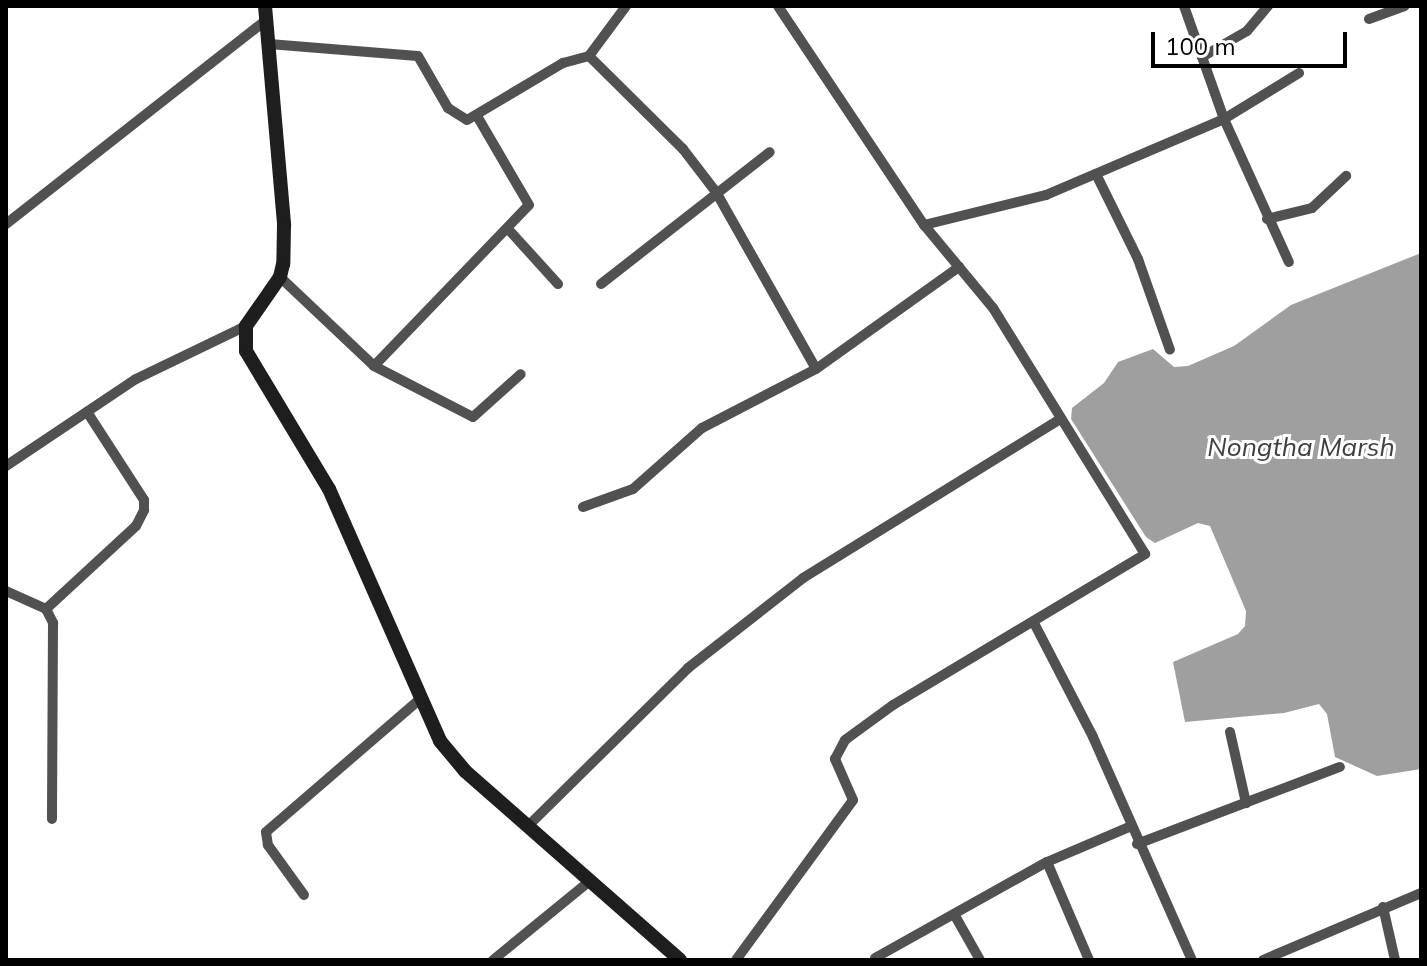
<!DOCTYPE html>
<style>
body{margin:0}
#map{position:relative;width:1427px;height:966px;overflow:hidden;background:#fff;font-family:Mulish,sans-serif}
div>[style]{position:absolute}
.water>*{inset:0;background:#9f9f9f}
.street>*{height:10px;margin:-5px;padding:0 5px;transform-origin:5px;border-radius:5px;background:#515151}
.secondary>*{height:14px;margin:-7px;padding:0 7px;transform-origin:7px;border-radius:7px;background:#1e1e1e}
span{translate:-50% -50%;white-space:nowrap;text-align:center;line-height:1.15;-webkit-text-stroke:6px #fff;paint-order:stroke}
.water-label{font-size:26px;color:#404040;font-style:italic}
.frame{position:absolute;inset:0;border:8px solid #000;pointer-events:none}
.scale{position:absolute;left:1151px;top:32px;width:196px;height:36px;box-sizing:border-box;border:4px solid #000;border-top:0;padding-left:10px;font-size:24px;line-height:28px;white-space:nowrap;color:#000;-webkit-text-stroke:6px #fff;paint-order:stroke}
</style>
<div id="map">
<div class="water">
<div style="clip-path:polygon(1421px 253px,1421px 769px,1377px 776px,1335px 757px,1327px 714px,1319px 704px,1284px 713px,1185px 722px,1173px 662px,1238px 634px,1245px 626px,1246px 611px,1210px 526px,1198px 523px,1155px 543px,1146px 537px,1071px 419px,1072px 408px,1104px 383px,1118px 362px,1153px 349px,1174px 367px,1188px 366px,1234px 346px,1291px 305px)"></div>
</div>
<div class="street">
<div style="left:1184px;top:6px;width:120px;rotate:70.5deg"></div>
<div style="left:1224px;top:119px;width:157px;rotate:65.6deg"></div>
<div style="left:1369px;top:19px;width:38px;rotate:-20deg"></div>
<div style="left:269px;top:44px;width:149px;rotate:4.6deg"></div>
<div style="left:418px;top:56px;width:60px;rotate:60deg"></div>
<div style="left:448px;top:108px;width:22px;rotate:32deg"></div>
<div style="left:467px;top:120px;width:112px;rotate:-30.7deg"></div>
<div style="left:563px;top:63px;width:27px;rotate:-15deg"></div>
<div style="left:589px;top:56px;width:62px;rotate:-53.5deg"></div>
<div style="left:589px;top:56px;width:132px;rotate:44.7deg"></div>
<div style="left:683px;top:149px;width:54px;rotate:52.5deg"></div>
<div style="left:716px;top:192px;width:203px;rotate:60.5deg"></div>
<div style="left:1202px;top:57px;width:52px;rotate:-30deg"></div>
<div style="left:1247px;top:31px;width:33px;rotate:-50deg"></div>
<div style="left:1096px;top:174px;width:95px;rotate:63.7deg"></div>
<div style="left:1138px;top:259px;width:96px;rotate:70.6deg"></div>
<div style="left:1267px;top:219px;width:46px;rotate:-13.7deg"></div>
<div style="left:1312px;top:208px;width:47px;rotate:-43.3deg"></div>
<div style="left:6px;top:224px;width:332px;rotate:-38.1deg"></div>
<div style="left:924px;top:225px;width:126px;rotate:-13.8deg"></div>
<div style="left:1046px;top:195px;width:194px;rotate:-23.1deg"></div>
<div style="left:1224px;top:119px;width:88px;rotate:-31.5deg"></div>
<div style="left:509px;top:230px;width:73px;rotate:47.8deg"></div>
<div style="left:280px;top:277px;width:129px;rotate:43.4deg"></div>
<div style="left:374px;top:366px;width:111px;rotate:27.3deg"></div>
<div style="left:473px;top:417px;width:64px;rotate:-41.9deg"></div>
<div style="left:601px;top:284px;width:214px;rotate:-38deg"></div>
<div style="left:374px;top:366px;width:223px;rotate:-46.1deg"></div>
<div style="left:529px;top:205px;width:103px;rotate:-120.3deg"></div>
<div style="left:6px;top:466px;width:156px;rotate:-33.8deg"></div>
<div style="left:136px;top:379px;width:122px;rotate:-25.7deg"></div>
<div style="left:583px;top:507px;width:53px;rotate:-19.8deg"></div>
<div style="left:633px;top:489px;width:92px;rotate:-41.5deg"></div>
<div style="left:702px;top:428px;width:128px;rotate:-27.4deg"></div>
<div style="left:816px;top:369px;width:176px;rotate:-35.5deg"></div>
<div style="left:6px;top:591px;width:44px;rotate:24.2deg"></div>
<div style="left:46px;top:609px;width:16px;rotate:63deg"></div>
<div style="left:53px;top:623px;width:196px;rotate:90.3deg"></div>
<div style="left:46px;top:609px;width:122px;rotate:-42.7deg"></div>
<div style="left:136px;top:526px;width:18px;rotate:-63deg"></div>
<div style="left:144px;top:510px;width:10px;rotate:-90deg"></div>
<div style="left:144px;top:500px;width:105px;rotate:-122.9deg"></div>
<div style="left:1034px;top:623px;width:128px;rotate:62.6deg"></div>
<div style="left:1093px;top:737px;width:244px;rotate:66.1deg"></div>
<div style="left:1230px;top:732px;width:73px;rotate:77.3deg"></div>
<div style="left:528px;top:826px;width:225px;rotate:-44.6deg"></div>
<div style="left:688px;top:668px;width:146px;rotate:-38deg"></div>
<div style="left:803px;top:578px;width:302px;rotate:-31.7deg"></div>
<div style="left:1137px;top:844px;width:217px;rotate:-20.8deg"></div>
<div style="left:1047px;top:862px;width:107px;rotate:66.8deg"></div>
<div style="left:304px;top:895px;width:62px;rotate:-125.8deg"></div>
<div style="left:268px;top:845px;width:13px;rotate:-99deg"></div>
<div style="left:266px;top:832px;width:203px;rotate:-40.8deg"></div>
<div style="left:1383px;top:907px;width:54px;rotate:77.2deg"></div>
<div style="left:954px;top:914px;width:53px;rotate:60.5deg"></div>
<div style="left:875px;top:958px;width:197px;rotate:-29.2deg"></div>
<div style="left:1047px;top:862px;width:89px;rotate:-23.1deg"></div>
<div style="left:493px;top:960px;width:125px;rotate:-39.2deg"></div>
<div style="left:736px;top:960px;width:198px;rotate:-53.8deg"></div>
<div style="left:853px;top:800px;width:45px;rotate:-113.7deg"></div>
<div style="left:835px;top:759px;width:21px;rotate:-62deg"></div>
<div style="left:845px;top:740px;width:59px;rotate:-36.1deg"></div>
<div style="left:893px;top:705px;width:294px;rotate:-30.9deg"></div>
<div style="left:1145px;top:554px;width:289px;rotate:-121.7deg"></div>
<div style="left:993px;top:308px;width:108px;rotate:-129.7deg"></div>
<div style="left:924px;top:225px;width:263px;rotate:-123.7deg"></div>
<div style="left:1263px;top:960px;width:172px;rotate:-23deg"></div>
</div>
<div class="secondary">
<div style="left:265px;top:6px;width:220px;rotate:85deg"></div>
<div style="left:284px;top:225px;width:39px;rotate:91deg"></div>
<div style="left:283px;top:264px;width:13px;rotate:103deg"></div>
<div style="left:280px;top:277px;width:60px;rotate:124.8deg"></div>
<div style="left:246px;top:326px;width:25px;rotate:90deg"></div>
<div style="left:246px;top:351px;width:161px;rotate:59deg"></div>
<div style="left:329px;top:489px;width:275px;rotate:66.2deg"></div>
<div style="left:440px;top:741px;width:39px;rotate:50deg"></div>
<div style="left:465px;top:771px;width:286px;rotate:41.3deg"></div>
</div>
<div class="water-label">
<span style="left:1301px;top:447px">Nongtha Marsh</span>
</div>
<div class="frame"></div>
<div class="scale">100 m</div>
</div>
